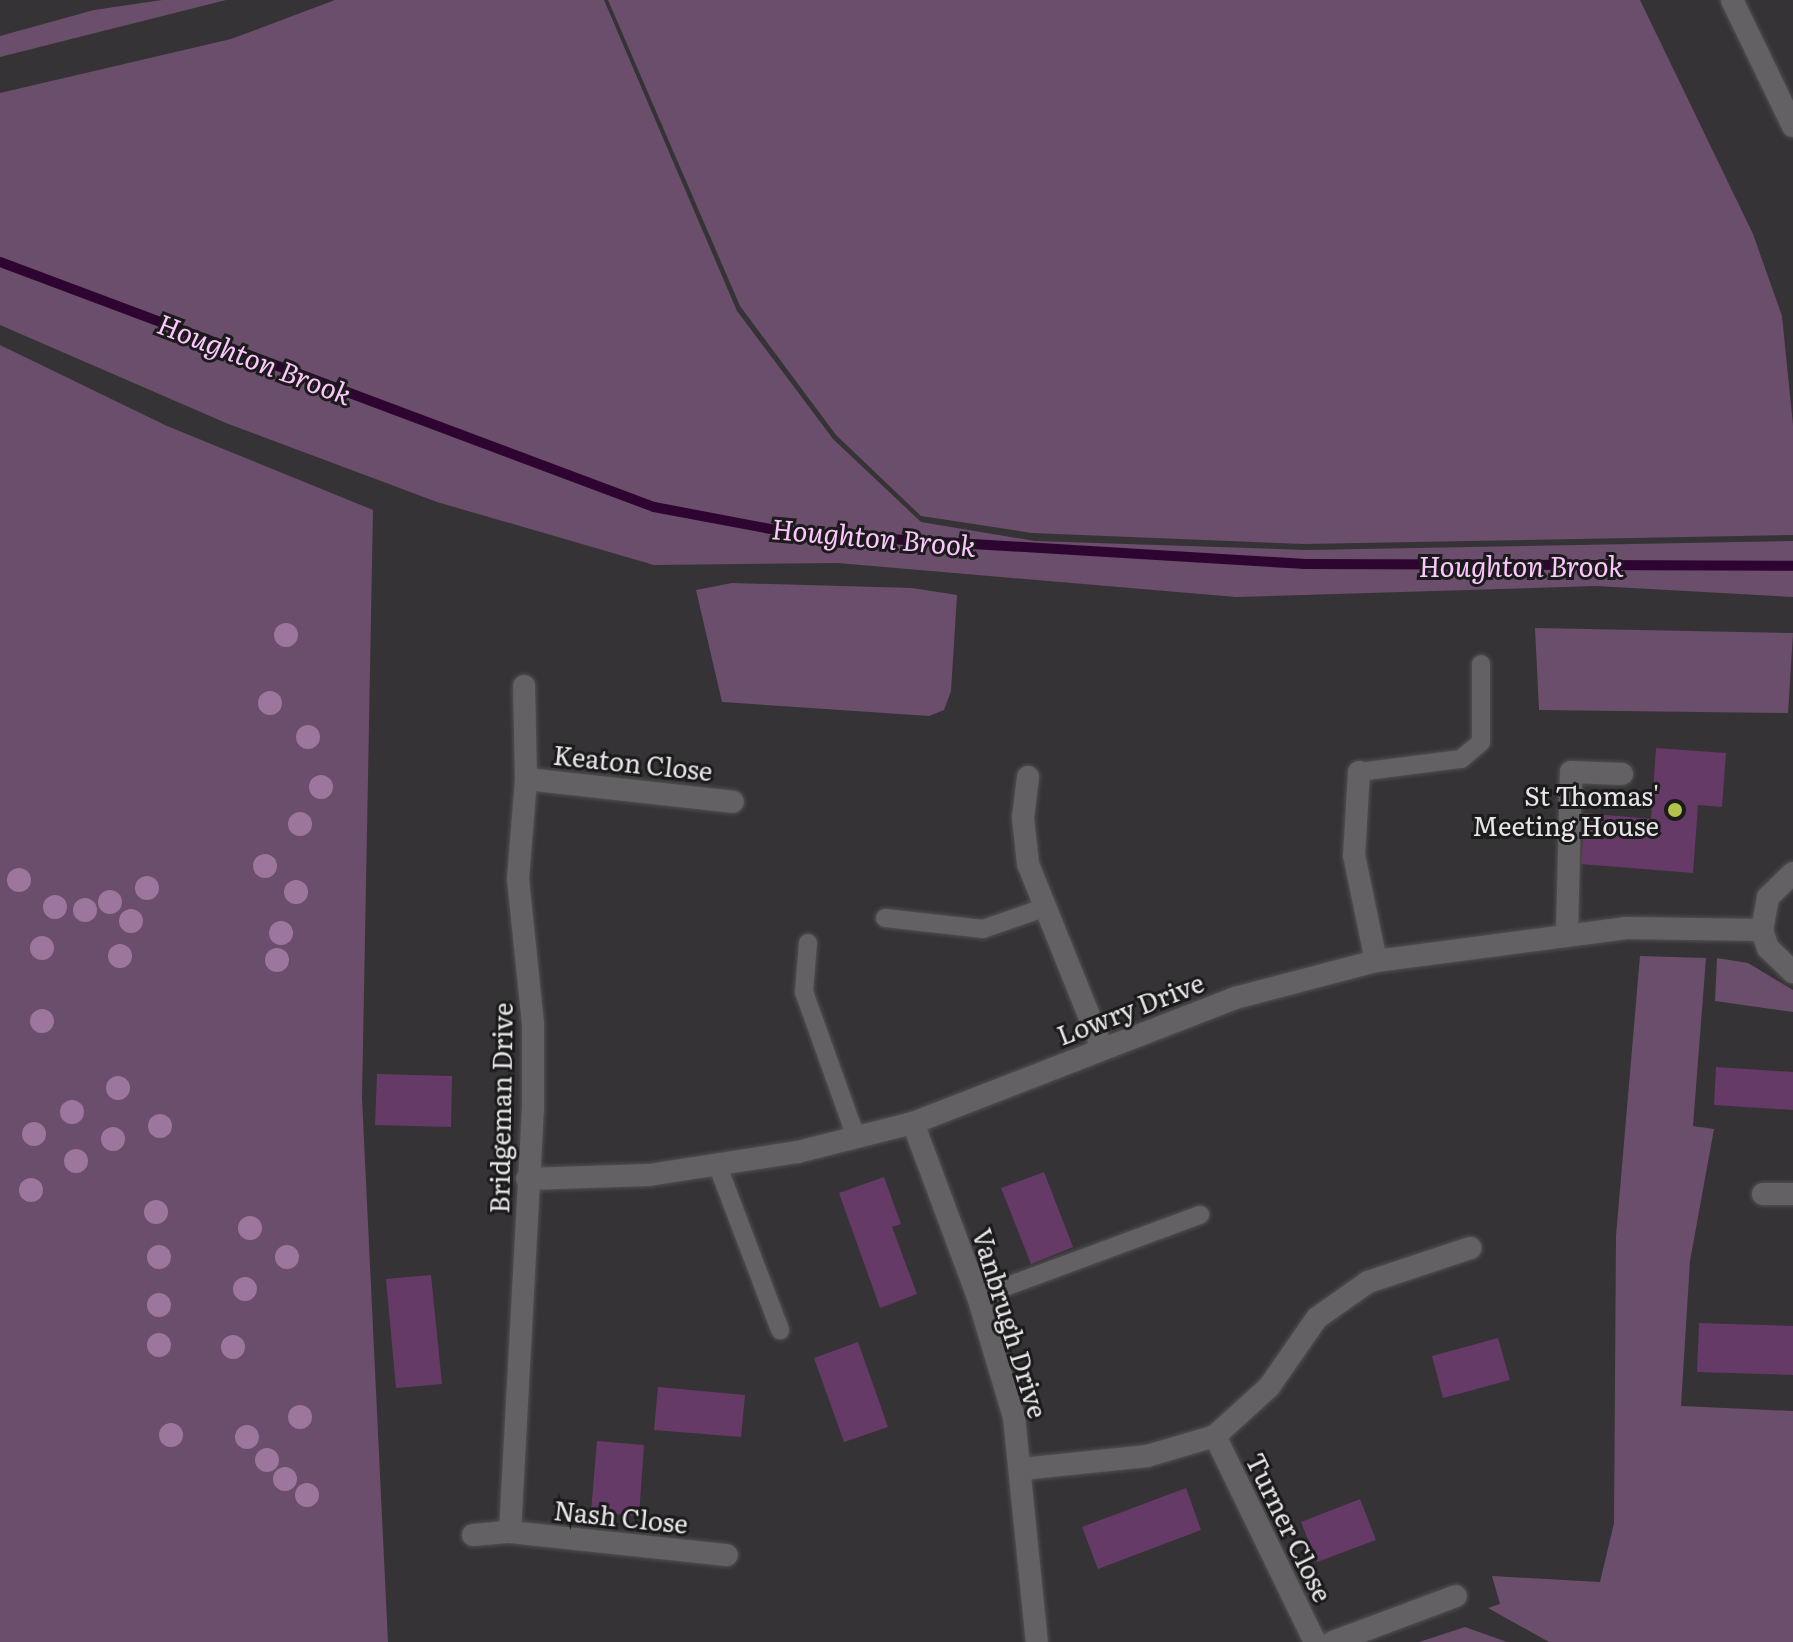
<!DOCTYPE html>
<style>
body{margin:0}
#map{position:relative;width:1793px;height:1642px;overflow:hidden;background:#353335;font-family:Literata,serif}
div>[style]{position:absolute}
.green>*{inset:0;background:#6b4e6b}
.stream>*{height:10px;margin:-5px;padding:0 5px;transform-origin:5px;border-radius:5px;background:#2e0430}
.building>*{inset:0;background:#663a67}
.roads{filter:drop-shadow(0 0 2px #525052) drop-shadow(0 0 2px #525052)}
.service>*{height:18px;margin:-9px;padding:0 9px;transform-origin:9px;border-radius:9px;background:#646164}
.minor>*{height:22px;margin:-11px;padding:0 11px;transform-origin:11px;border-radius:11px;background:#646164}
.tertiary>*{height:22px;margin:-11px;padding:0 11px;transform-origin:11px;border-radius:11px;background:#646164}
.trees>*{width:24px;height:24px;margin:-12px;border-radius:50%;background:#9c769d}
.dots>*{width:22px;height:22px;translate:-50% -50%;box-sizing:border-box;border:4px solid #1c1b1c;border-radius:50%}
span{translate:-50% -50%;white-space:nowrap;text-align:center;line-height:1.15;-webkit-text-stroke:6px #1c1b1c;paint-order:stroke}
.street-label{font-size:26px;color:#e8e6e8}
.poi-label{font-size:26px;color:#e8e6e8}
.right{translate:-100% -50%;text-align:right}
.water-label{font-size:28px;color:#fec6ff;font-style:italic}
</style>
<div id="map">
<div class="green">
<div style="clip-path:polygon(162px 0,226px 0,0 57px,0 36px,94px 10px)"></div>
<div style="clip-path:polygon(335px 0,604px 0,737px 311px,833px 439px,921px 522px,1035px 541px,1307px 550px,1793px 541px,1793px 597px,1596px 586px,1236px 597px,838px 563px,654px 565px,437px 502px,226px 423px,0 325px,0 93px,231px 39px)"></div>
<div style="clip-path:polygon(608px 0,1640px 0,1753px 234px,1782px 316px,1793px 425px,1793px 535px,1304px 544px,1032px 533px,921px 516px,836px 435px,740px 306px)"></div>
<div style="clip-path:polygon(0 345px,167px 426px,373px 510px,362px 1098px,388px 1642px,0 1642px)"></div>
<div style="clip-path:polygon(732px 583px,912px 588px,957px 595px,951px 691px,944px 710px,929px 716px,722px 702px,696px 590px)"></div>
<div style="clip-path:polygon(1535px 628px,1793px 633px,1788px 713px,1539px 710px)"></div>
<div style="clip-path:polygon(1640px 956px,1706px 958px,1693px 1126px,1714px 1129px,1690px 1261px,1681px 1406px,1793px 1411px,1793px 1642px,1549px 1642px,1488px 1608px,1500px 1604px,1492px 1576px,1600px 1582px,1614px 1523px,1616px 1236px)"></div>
<div style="clip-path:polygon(1717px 958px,1748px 963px,1793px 990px,1793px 1012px,1715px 1001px)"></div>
<div style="clip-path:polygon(1465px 1627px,1507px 1642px,1419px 1642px)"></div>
</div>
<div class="stream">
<div style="left:0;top:262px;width:698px;rotate:20.54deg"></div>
<div style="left:654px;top:507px;width:139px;rotate:10.7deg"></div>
<div style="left:791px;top:533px;width:515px;rotate:3.45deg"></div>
<div style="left:1305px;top:564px;width:488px;rotate:0.2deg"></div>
</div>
<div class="building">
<div style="clip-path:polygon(1656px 748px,1726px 753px,1722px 807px,1698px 805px,1693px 873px,1581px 864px,1585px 813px,1651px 819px)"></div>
<div style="clip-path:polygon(1716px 1067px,1793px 1072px,1793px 1110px,1714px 1105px)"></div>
<div style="clip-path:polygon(377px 1074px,452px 1076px,451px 1127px,375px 1125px)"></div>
<div style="clip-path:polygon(1044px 1172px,1073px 1247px,1031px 1264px,1001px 1188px)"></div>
<div style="clip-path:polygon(884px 1177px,901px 1224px,892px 1227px,917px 1294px,880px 1308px,839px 1193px)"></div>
<div style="clip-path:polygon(431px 1275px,442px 1384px,396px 1388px,386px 1279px)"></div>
<div style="clip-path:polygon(1699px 1323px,1793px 1326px,1793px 1375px,1697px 1372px)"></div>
<div style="clip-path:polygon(1498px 1338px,1510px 1380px,1443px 1398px,1432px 1356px)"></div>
<div style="clip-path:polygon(858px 1342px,888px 1427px,844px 1442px,814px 1358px)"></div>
<div style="clip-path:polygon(658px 1387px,745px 1395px,741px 1437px,654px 1430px)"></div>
<div style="clip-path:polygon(597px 1441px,644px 1445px,639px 1516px,591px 1512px)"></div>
<div style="clip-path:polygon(1186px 1488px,1201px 1530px,1098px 1569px,1082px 1527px)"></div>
<div style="clip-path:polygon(1360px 1499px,1376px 1540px,1317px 1562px,1301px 1522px)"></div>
</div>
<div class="roads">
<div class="service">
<div style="left:1359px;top:772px;width:103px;rotate:-7.3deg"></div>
<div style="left:1461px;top:759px;width:26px;rotate:-40deg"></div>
<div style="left:1481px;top:742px;width:78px;rotate:-90deg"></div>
<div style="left:885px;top:918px;width:99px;rotate:6.4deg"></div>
<div style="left:983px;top:929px;width:67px;rotate:-19.2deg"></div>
<div style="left:808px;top:943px;width:49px;rotate:94.7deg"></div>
<div style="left:804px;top:992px;width:154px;rotate:70.3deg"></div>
<div style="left:717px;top:1164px;width:178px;rotate:69.2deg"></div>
<div style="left:978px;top:1297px;width:237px;rotate:-20.3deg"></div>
</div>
<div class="minor">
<div style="left:1359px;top:772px;width:83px;rotate:93.4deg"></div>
<div style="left:1354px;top:855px;width:108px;rotate:78.3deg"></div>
<div style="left:1028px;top:777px;width:41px;rotate:97deg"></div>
<div style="left:1023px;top:818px;width:46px;rotate:83.8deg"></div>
<div style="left:1028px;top:864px;width:198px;rotate:68.1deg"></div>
<div style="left:526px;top:779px;width:208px;rotate:6.3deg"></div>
<div style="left:1567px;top:933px;width:161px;rotate:-88.6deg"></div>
<div style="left:1571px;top:772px;width:51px;rotate:2.2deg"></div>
<div style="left:913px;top:1123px;width:186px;rotate:69.5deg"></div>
<div style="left:978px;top:1297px;width:125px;rotate:73.3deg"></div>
<div style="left:1014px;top:1417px;width:226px;rotate:84.2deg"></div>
<div style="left:527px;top:1179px;width:122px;rotate:-1.9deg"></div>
<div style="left:649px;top:1175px;width:151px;rotate:-8.8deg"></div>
<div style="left:798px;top:1152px;width:119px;rotate:-14.2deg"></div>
<div style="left:913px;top:1123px;width:345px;rotate:-21.2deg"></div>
<div style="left:1235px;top:998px;width:146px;rotate:-14.7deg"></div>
<div style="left:1376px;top:961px;width:251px;rotate:-7.5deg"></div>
<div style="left:1625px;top:928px;width:137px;rotate:0.8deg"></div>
<div style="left:1763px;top:1194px;width:30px"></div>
<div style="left:1215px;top:1436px;width:229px;rotate:64.1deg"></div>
<div style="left:1022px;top:1469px;width:126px;rotate:-5.9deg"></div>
<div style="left:1147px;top:1456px;width:71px;rotate:-16.4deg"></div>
<div style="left:1215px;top:1436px;width:73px;rotate:-42.2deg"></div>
<div style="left:1269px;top:1387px;width:84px;rotate:-55.2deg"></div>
<div style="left:1317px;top:1318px;width:62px;rotate:-35.2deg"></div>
<div style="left:1368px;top:1282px;width:108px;rotate:-18.4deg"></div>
<div style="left:510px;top:1532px;width:424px;rotate:-86.9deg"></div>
<div style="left:533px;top:1109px;width:85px;rotate:-90deg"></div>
<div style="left:533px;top:1024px;width:146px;rotate:-95.9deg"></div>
<div style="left:518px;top:879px;width:100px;rotate:-85.4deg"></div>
<div style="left:526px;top:779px;width:93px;rotate:-91.2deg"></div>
<div style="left:473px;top:1535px;width:37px;rotate:-5deg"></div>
<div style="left:510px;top:1532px;width:218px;rotate:6.1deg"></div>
<div style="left:1333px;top:1642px;width:131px;rotate:-20.5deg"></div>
</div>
<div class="tertiary">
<div style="left:1732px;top:0;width:140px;rotate:64.2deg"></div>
<div style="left:1793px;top:873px;width:35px;rotate:136deg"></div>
<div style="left:1768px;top:897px;width:34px;rotate:100deg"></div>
<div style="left:1762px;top:930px;width:19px;rotate:72deg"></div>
<div style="left:1768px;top:948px;width:35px;rotate:44deg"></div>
</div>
</div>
<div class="trees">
<div style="left:286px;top:635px"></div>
<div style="left:270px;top:703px"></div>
<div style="left:308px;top:737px"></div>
<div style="left:321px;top:787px"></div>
<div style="left:300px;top:824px"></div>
<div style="left:265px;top:866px"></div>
<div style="left:19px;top:880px"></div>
<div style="left:147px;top:888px"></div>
<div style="left:296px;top:892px"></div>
<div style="left:110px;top:902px"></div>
<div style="left:55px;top:907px"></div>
<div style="left:85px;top:910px"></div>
<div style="left:131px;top:921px"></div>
<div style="left:281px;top:933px"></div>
<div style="left:42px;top:948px"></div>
<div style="left:120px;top:956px"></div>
<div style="left:277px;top:960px"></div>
<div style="left:42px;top:1021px"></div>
<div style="left:118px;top:1088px"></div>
<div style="left:72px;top:1112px"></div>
<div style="left:160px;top:1126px"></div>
<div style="left:34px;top:1134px"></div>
<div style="left:113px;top:1139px"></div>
<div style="left:76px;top:1161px"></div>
<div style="left:31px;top:1190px"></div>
<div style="left:156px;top:1212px"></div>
<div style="left:250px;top:1228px"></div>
<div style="left:159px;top:1257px"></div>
<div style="left:287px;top:1257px"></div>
<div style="left:245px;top:1289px"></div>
<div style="left:159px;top:1305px"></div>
<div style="left:159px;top:1345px"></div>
<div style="left:233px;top:1347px"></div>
<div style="left:300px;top:1417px"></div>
<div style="left:171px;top:1435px"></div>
<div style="left:247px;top:1437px"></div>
<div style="left:267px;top:1460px"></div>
<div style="left:285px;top:1479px"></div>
<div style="left:307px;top:1495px"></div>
</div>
<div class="dots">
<div style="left:1675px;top:810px;background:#b3c24b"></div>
</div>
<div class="street-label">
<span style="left:633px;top:762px;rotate:6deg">Keaton Close</span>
<span style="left:1130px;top:1008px;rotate:-21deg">Lowry Drive</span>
<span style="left:500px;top:1108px;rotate:-89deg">Bridgeman Drive</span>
<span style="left:1011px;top:1323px;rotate:73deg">Vanbrugh Drive</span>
<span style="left:621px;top:1516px;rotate:6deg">Nash Close</span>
<span style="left:1290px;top:1527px;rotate:64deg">Turner Close</span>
</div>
<div class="poi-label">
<span class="right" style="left:1659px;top:810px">St Thomas'<br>Meeting House</span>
</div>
<div class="water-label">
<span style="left:255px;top:358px;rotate:21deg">Houghton Brook</span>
<span style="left:874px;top:536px;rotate:5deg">Houghton Brook</span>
<span style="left:1521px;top:565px">Houghton Brook</span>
</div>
</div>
